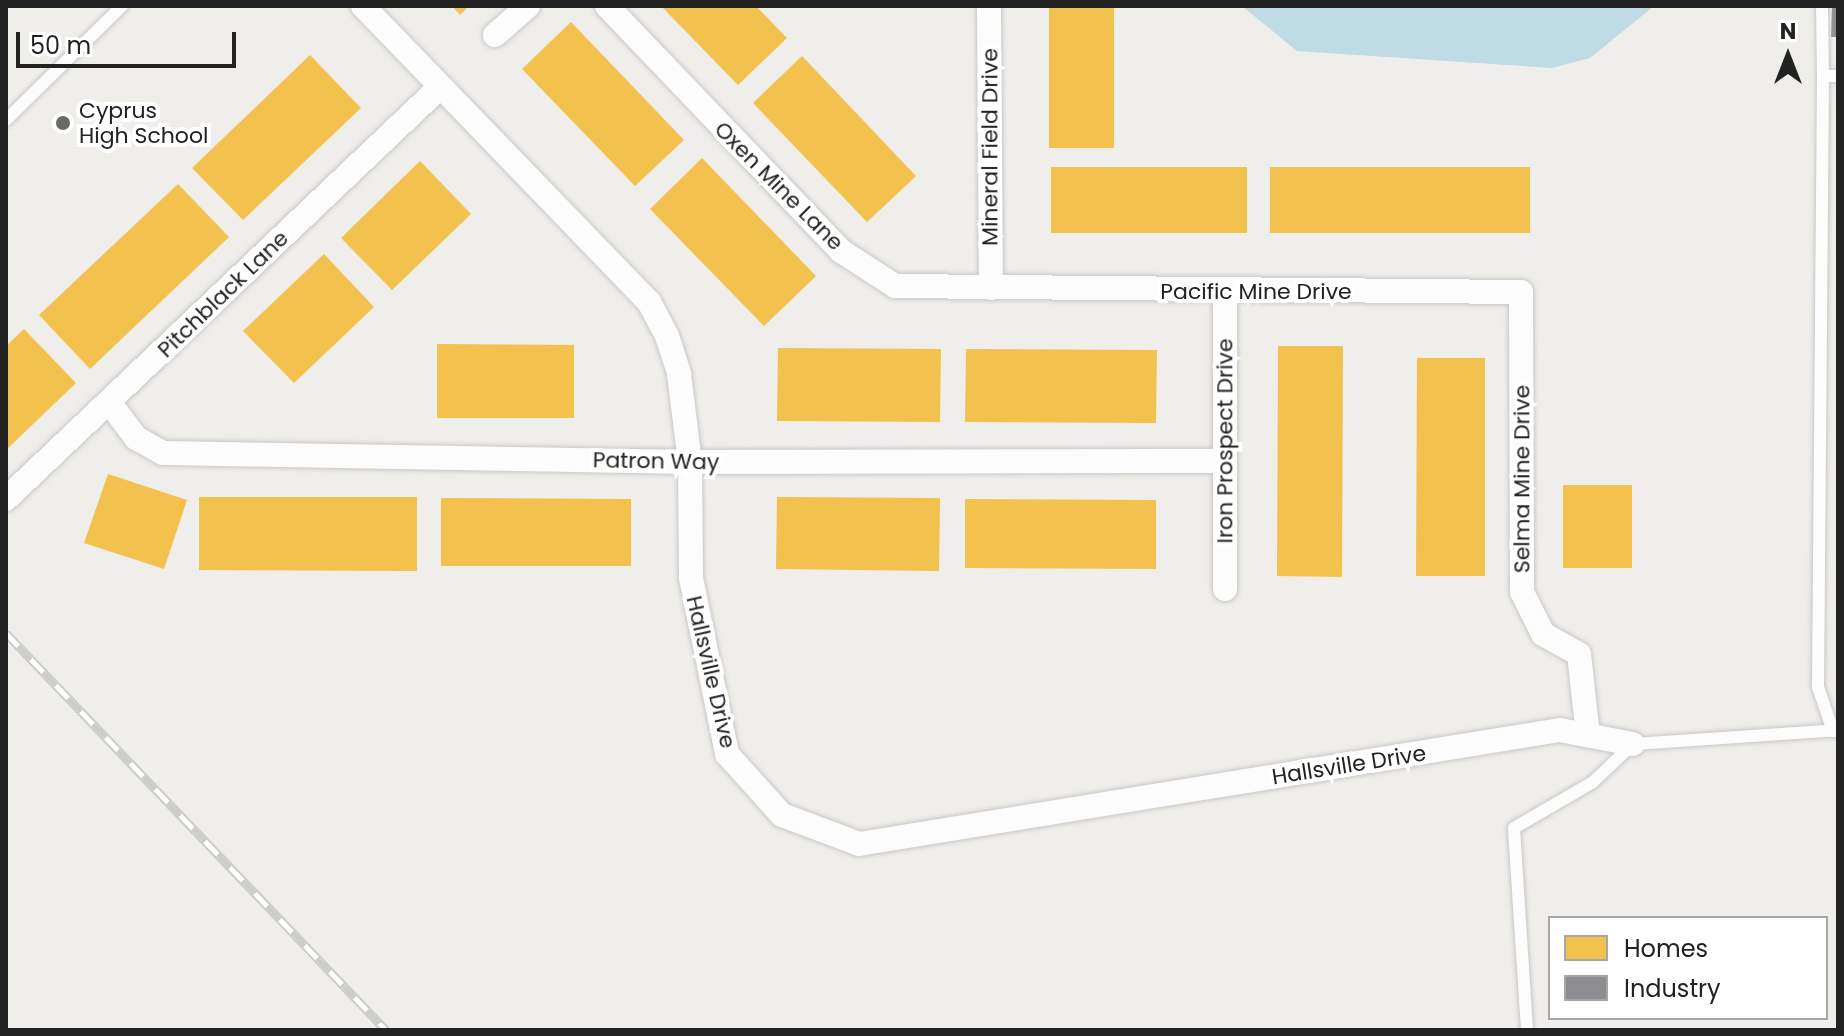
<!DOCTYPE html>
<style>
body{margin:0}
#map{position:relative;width:1844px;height:1036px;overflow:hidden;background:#f0eeeb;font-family:Poppins,sans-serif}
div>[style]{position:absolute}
.water>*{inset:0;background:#bfdbe3}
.homes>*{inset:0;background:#f2c14e}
.industry>*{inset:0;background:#8d8d92}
.roads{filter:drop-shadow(0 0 2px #c9c8c7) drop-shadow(0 0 2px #c9c8c7)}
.service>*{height:12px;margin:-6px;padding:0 6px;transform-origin:6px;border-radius:6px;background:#fdfcfc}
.minor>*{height:24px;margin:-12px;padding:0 12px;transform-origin:12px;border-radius:12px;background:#fdfcfc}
.rail>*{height:9px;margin-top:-4.5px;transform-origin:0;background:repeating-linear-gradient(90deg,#fff 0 18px,#ccc 0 36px);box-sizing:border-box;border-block:2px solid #ccc}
.dots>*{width:22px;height:22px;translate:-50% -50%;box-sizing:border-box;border:4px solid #fff;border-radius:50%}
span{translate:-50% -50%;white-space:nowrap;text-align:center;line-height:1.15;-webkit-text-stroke:8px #fff;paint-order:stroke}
.poi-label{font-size:22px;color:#222}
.left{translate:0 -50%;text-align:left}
.street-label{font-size:22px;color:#222}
.frame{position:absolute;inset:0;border:8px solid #222;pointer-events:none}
.legend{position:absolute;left:1548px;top:916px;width:280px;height:104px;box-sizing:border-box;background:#fff;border:2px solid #a7a7a7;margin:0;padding:10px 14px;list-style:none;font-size:24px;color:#222}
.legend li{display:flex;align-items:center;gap:16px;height:40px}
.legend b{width:40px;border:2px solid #a7a7a7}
.north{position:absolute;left:1748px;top:16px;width:80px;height:80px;-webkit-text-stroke:6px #fff;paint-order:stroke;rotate:0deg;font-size:22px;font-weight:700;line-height:32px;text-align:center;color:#222}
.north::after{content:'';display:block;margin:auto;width:28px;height:36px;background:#222;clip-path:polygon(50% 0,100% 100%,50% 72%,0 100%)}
.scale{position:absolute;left:16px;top:32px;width:220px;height:36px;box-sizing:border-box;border:4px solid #222;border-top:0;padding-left:10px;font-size:24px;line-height:28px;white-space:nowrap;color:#222;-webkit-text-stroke:6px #fff;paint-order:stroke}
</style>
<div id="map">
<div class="water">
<div style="clip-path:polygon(1242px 6px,1654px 6px,1590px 58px,1552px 68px,1297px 51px)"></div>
</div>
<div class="homes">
<div style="clip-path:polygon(452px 6px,469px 6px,460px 15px)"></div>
<div style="clip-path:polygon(661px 6px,756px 6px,787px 38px,738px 85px)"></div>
<div style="clip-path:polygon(1049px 6px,1114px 6px,1114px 148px,1049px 148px)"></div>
<div style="clip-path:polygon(571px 22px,684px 140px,635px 186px,522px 69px)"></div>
<div style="clip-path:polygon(310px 55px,361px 108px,243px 220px,192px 168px)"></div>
<div style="clip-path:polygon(802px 56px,916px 176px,867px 222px,753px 103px)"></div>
<div style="clip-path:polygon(702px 158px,816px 276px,764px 326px,650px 209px)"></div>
<div style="clip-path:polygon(420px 161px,471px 214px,392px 290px,341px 238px)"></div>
<div style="clip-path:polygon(1051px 167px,1247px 167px,1247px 233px,1051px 233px)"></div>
<div style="clip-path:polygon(1270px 167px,1530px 167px,1530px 233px,1270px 233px)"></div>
<div style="clip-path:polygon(178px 184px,229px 237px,90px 369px,39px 315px)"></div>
<div style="clip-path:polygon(324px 254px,374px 307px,294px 383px,243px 331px)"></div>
<div style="clip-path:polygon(24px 329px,76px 383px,6px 450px,6px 346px)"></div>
<div style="clip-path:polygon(437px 344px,574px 345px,574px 418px,437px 418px)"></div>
<div style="clip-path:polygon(1278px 346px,1343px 346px,1342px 577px,1277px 576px)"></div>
<div style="clip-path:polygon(778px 348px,941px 349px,940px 422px,777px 421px)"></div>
<div style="clip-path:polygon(966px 349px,1157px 350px,1156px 423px,965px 422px)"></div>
<div style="clip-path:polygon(1417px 358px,1485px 358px,1485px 576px,1416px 576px)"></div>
<div style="clip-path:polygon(108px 474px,187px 500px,164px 569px,84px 543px)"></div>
<div style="clip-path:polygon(1563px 485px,1632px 485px,1632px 568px,1563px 568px)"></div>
<div style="clip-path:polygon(199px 497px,417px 497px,417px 571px,199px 570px)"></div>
<div style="clip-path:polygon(777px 497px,940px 498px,939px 571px,776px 569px)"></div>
<div style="clip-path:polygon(441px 498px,631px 499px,631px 566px,441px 566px)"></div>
<div style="clip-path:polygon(965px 499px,1156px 500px,1156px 569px,965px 568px)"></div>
</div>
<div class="industry">
<div style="clip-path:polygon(1832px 6px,1838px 6px,1838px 37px,1831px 37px)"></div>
</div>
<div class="roads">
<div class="service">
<div style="left:1822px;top:6px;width:70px;rotate:89.2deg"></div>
<div style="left:6px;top:120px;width:163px;rotate:-44.5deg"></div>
<div style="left:1833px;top:731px;width:46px;rotate:-108.8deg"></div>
<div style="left:1818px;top:687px;width:611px;rotate:-89.53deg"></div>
<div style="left:1823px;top:76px;width:15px"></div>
<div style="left:1527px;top:1030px;width:202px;rotate:-93.7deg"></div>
<div style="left:1514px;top:828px;width:91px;rotate:-30.2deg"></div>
<div style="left:1593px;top:782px;width:55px;rotate:-43.5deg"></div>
<div style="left:1633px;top:744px;width:205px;rotate:-3.9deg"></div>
</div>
<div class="minor">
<div style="left:363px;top:6px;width:412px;rotate:46deg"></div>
<div style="left:649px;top:302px;width:38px;rotate:62deg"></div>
<div style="left:667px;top:336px;width:40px;rotate:72deg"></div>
<div style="left:679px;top:374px;width:89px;rotate:82.9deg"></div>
<div style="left:690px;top:462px;width:116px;rotate:89.5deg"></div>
<div style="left:691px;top:578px;width:180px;rotate:78.4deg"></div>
<div style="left:727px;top:754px;width:82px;rotate:48deg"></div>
<div style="left:782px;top:815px;width:82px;rotate:20.6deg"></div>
<div style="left:859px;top:844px;width:710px;rotate:-9.24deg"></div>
<div style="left:1560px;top:730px;width:74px;rotate:10.9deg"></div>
<div style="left:607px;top:6px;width:339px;rotate:46.3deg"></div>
<div style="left:841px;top:251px;width:64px;rotate:32.9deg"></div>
<div style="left:895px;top:286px;width:626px;rotate:0.55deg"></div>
<div style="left:1521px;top:292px;width:300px;rotate:89.8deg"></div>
<div style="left:1522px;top:592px;width:47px;rotate:63.4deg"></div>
<div style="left:1543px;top:634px;width:41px;rotate:29.1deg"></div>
<div style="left:1579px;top:654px;width:82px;rotate:83.7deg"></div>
<div style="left:989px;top:6px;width:282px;rotate:89.6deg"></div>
<div style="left:495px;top:35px;width:44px;rotate:-41.3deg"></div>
<div style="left:109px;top:402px;width:45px;rotate:53.1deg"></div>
<div style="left:136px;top:438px;width:31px;rotate:29deg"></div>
<div style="left:163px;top:453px;width:527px;rotate:0.98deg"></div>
<div style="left:690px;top:462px;width:534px;rotate:-0.11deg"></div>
<div style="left:6px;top:499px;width:597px;rotate:-43.51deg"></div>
<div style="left:1225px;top:589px;width:296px;rotate:-90deg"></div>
</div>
</div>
<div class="rail">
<div style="left:6px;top:633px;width:550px;rotate:46.25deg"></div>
</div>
<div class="dots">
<div style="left:63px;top:123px;background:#6a6968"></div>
</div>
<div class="poi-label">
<span class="left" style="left:79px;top:123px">Cyprus<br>High School</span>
</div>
<div class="street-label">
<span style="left:990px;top:147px;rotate:-90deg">Mineral Field Drive</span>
<span style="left:779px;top:186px;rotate:45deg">Oxen Mine Lane</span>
<span style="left:1256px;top:292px">Pacific Mine Drive</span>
<span style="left:223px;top:294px;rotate:-44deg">Pitchblack Lane</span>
<span style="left:1225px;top:441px;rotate:-90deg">Iron Prospect Drive</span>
<span style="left:656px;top:461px;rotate:1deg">Patron Way</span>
<span style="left:1522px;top:479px;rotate:-90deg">Selma Mine Drive</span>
<span style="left:711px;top:672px;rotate:77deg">Hallsville Drive</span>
<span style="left:1349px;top:765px;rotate:-9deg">Hallsville Drive</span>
</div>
<div class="frame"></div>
<ul class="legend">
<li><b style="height:22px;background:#f2c14e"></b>Homes</li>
<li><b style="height:22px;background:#8d8d92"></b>Industry</li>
</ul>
<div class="north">N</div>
<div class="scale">50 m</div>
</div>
